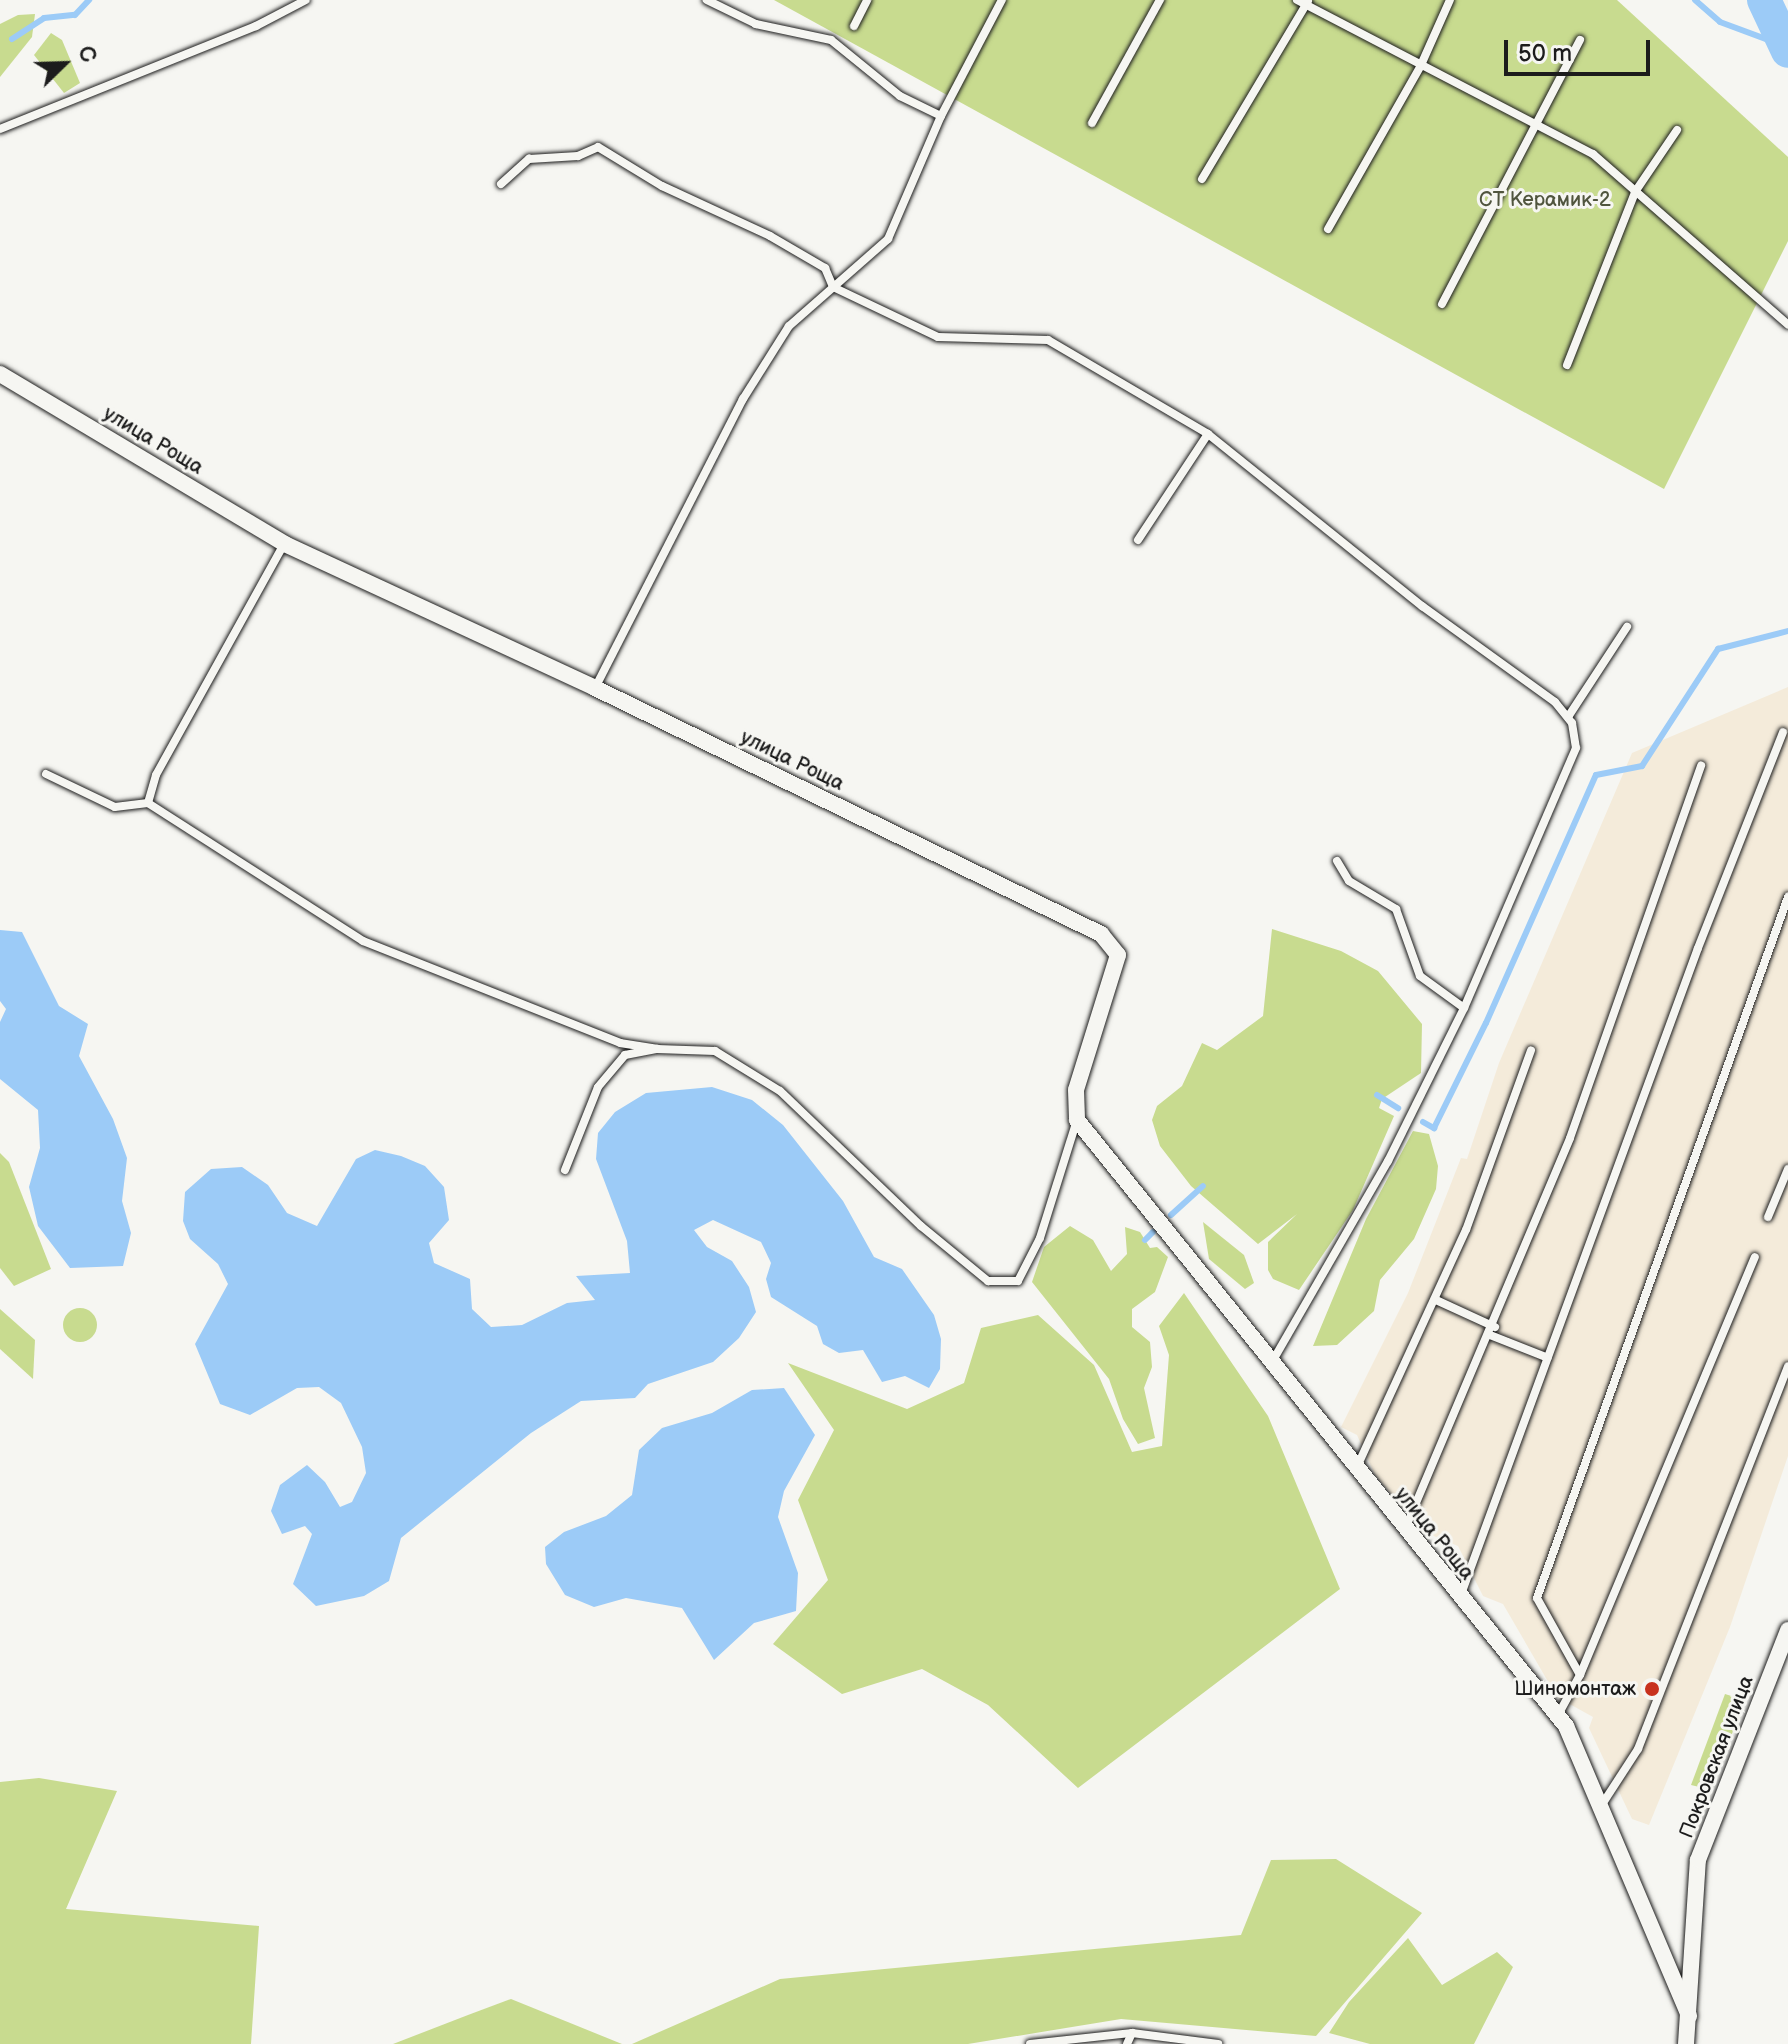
<!DOCTYPE html>
<meta charset="utf-8">
<style>
body{margin:0}
#map{position:relative;width:1788px;height:2044px;overflow:hidden;background:#f6f6f2;font-family:"Balsamiq Sans",sans-serif}
div>[style]{position:absolute}
.built>*{inset:0;background:#f4ebda}
.green>*{inset:0;background:#c8db8f}
.round{border-radius:50%}
.water>*{inset:0;background:#9ccbf7}
.stream>*{height:6px;margin:-3px;padding:0 3px;transform-origin:3px;border-radius:3px;background:#9ccbf7}
.river>*{height:34px;margin:-17px;padding:0 17px;transform-origin:17px;border-radius:17px;background:#9ccbf7}
.roads{filter:drop-shadow(0 0 2px #1c1c1c) drop-shadow(0 0 2px #1c1c1c)}
.lane>*{height:8px;margin:-4px;padding:0 4px;transform-origin:4px;border-radius:4px;background:#f6f6f2}
.street>*{height:16px;margin:-8px;padding:0 8px;transform-origin:8px;border-radius:8px;background:#f6f6f2}
.dots>*{width:22px;height:22px;translate:-50% -50%;box-sizing:border-box;border:4px solid #f6f6f2;border-radius:50%}
span{translate:-50% -50%;white-space:nowrap;text-align:center;line-height:1.15;-webkit-text-stroke:6px #f6f6f2;paint-order:stroke}
.park-label{font-size:20px;color:#50553e}
.street-label{font-size:20px;color:#1c1c1c}
.poi-label{font-size:20px;color:#1c1c1c}
.right{translate:-100% -50%;text-align:right}
.north{position:absolute;left:24px;top:24px;width:80px;height:80px;-webkit-text-stroke:6px #f6f6f2;paint-order:stroke;rotate:67deg;font-size:22px;font-weight:700;line-height:32px;text-align:center;color:#1c1c1c}
.north::after{content:'';display:block;margin:auto;width:28px;height:36px;background:#1c1c1c;clip-path:polygon(50% 0,100% 100%,50% 72%,0 100%)}
.scale{position:absolute;left:1504px;top:40px;width:146px;height:36px;box-sizing:border-box;border:4px solid #1c1c1c;border-top:0;padding-left:10px;font-size:24px;line-height:28px;white-space:nowrap;color:#1c1c1c;-webkit-text-stroke:6px #f6f6f2;paint-order:stroke}
</style>
<div id="map">
<div class="built">
<div style="clip-path:polygon(1788px 687px,1788px 1456px,1730px 1627px,1649px 1825px,1632px 1819px,1589px 1728px,1593px 1717px,1557px 1697px,1503px 1604px,1483px 1596px,1458px 1546px,1424px 1532px,1375px 1475px,1357px 1435px,1341px 1427px,1408px 1293px,1461px 1158px,1467px 1159px,1499px 1063px,1632px 753px)"></div>
</div>
<div class="green">
<div style="clip-path:polygon(774px 0,1617px 0,1788px 157px,1788px 241px,1664px 489px)"></div>
<div style="clip-path:polygon(35px 14px,32px 37px,0 77px,0 24px,18px 15px)"></div>
<div style="clip-path:polygon(51px 33px,62px 40px,80px 83px,64px 93px,34px 55px)"></div>
<div style="clip-path:polygon(1272px 929px,1341px 951px,1378px 971px,1422px 1024px,1421px 1073px,1382px 1099px,1379px 1108px,1394px 1116px,1353px 1210px,1299px 1290px,1273px 1279px,1268px 1270px,1268px 1242px,1297px 1214px,1258px 1244px,1191px 1186px,1160px 1146px,1152px 1120px,1157px 1106px,1182px 1086px,1202px 1043px,1217px 1050px,1263px 1016px)"></div>
<div style="clip-path:polygon(1413px 1131px,1429px 1134px,1438px 1166px,1436px 1189px,1414px 1239px,1380px 1280px,1374px 1311px,1337px 1345px,1313px 1346px,1366px 1219px)"></div>
<div style="clip-path:polygon(0 1153px,9px 1162px,51px 1269px,14px 1286px,0 1268px)"></div>
<div style="clip-path:polygon(1203px 1222px,1244px 1255px,1254px 1283px,1245px 1289px,1209px 1259px)"></div>
<div style="clip-path:polygon(1070px 1226px,1093px 1240px,1111px 1271px,1127px 1254px,1125px 1227px,1140px 1232px,1150px 1248px,1157px 1247px,1168px 1257px,1155px 1292px,1132px 1309px,1132px 1327px,1150px 1342px,1152px 1367px,1144px 1388px,1155px 1438px,1138px 1444px,1123px 1419px,1109px 1379px,1032px 1282px,1044px 1247px)"></div>
<div style="clip-path:polygon(1184px 1293px,1268px 1416px,1340px 1589px,1078px 1788px,988px 1705px,922px 1669px,842px 1694px,773px 1644px,828px 1580px,798px 1500px,834px 1430px,788px 1363px,907px 1409px,964px 1383px,981px 1328px,1038px 1315px,1094px 1365px,1132px 1452px,1162px 1446px,1169px 1355px,1159px 1326px)"></div>
<div class="round" style="left:63px;top:1308px;width:34px;height:34px"></div>
<div style="clip-path:polygon(0 1309px,35px 1340px,33px 1379px,0 1349px)"></div>
<div style="clip-path:polygon(1725px 1694px,1744px 1700px,1712px 1790px,1691px 1785px)"></div>
<div style="clip-path:polygon(39px 1778px,117px 1791px,66px 1909px,259px 1926px,251px 2044px,0 2044px,0 1782px)"></div>
<div style="clip-path:polygon(1336px 1859px,1422px 1913px,1316px 2036px,1121px 2019px,968px 2044px,632px 2044px,780px 1979px,1241px 1935px,1271px 1860px)"></div>
<div style="clip-path:polygon(1408px 1938px,1442px 1985px,1497px 1952px,1513px 1967px,1474px 2044px,1370px 2044px,1329px 2033px,1349px 2002px)"></div>
<div style="clip-path:polygon(511px 1999px,622px 2044px,393px 2044px,468px 2015px)"></div>
</div>
<div class="water">
<div style="clip-path:polygon(0 930px,22px 932px,59px 1006px,88px 1024px,79px 1056px,113px 1119px,127px 1158px,122px 1201px,131px 1233px,123px 1266px,70px 1268px,38px 1226px,29px 1187px,40px 1148px,38px 1110px,0 1079px,0 1022px,6px 1009px,0 1001px)"></div>
<div style="clip-path:polygon(712px 1087px,752px 1100px,783px 1125px,843px 1201px,874px 1257px,902px 1269px,934px 1315px,941px 1339px,940px 1369px,929px 1388px,905px 1376px,882px 1382px,863px 1350px,839px 1353px,823px 1344px,817px 1326px,771px 1297px,766px 1279px,771px 1263px,761px 1242px,713px 1220px,694px 1230px,707px 1247px,732px 1261px,749px 1287px,756px 1312px,739px 1338px,713px 1362px,648px 1384px,635px 1398px,581px 1401px,531px 1433px,401px 1538px,389px 1581px,364px 1596px,316px 1606px,293px 1584px,312px 1534px,305px 1526px,282px 1534px,271px 1511px,280px 1485px,307px 1465px,325px 1482px,340px 1507px,352px 1502px,366px 1473px,362px 1447px,341px 1403px,319px 1387px,297px 1388px,250px 1415px,220px 1404px,195px 1344px,228px 1284px,218px 1264px,190px 1239px,183px 1221px,185px 1192px,211px 1169px,242px 1167px,268px 1185px,287px 1213px,317px 1226px,356px 1159px,375px 1150px,401px 1156px,425px 1166px,444px 1187px,449px 1220px,429px 1243px,434px 1263px,470px 1279px,472px 1309px,491px 1327px,522px 1325px,567px 1303px,595px 1300px,576px 1276px,630px 1273px,627px 1241px,596px 1159px,598px 1133px,615px 1112px,646px 1093px)"></div>
<div style="clip-path:polygon(784px 1388px,815px 1435px,784px 1491px,778px 1517px,798px 1573px,796px 1611px,754px 1623px,714px 1660px,682px 1608px,626px 1598px,594px 1607px,565px 1595px,546px 1564px,545px 1547px,564px 1532px,606px 1516px,632px 1495px,639px 1450px,662px 1428px,712px 1413px,752px 1390px)"></div>
</div>
<div class="stream">
<div style="left:1695px;top:0;width:33px;rotate:41deg"></div>
<div style="left:1720px;top:22px;width:69px;rotate:20.3deg"></div>
<div style="left:12px;top:39px;width:38px;rotate:-33deg"></div>
<div style="left:44px;top:18px;width:31px;rotate:-6deg"></div>
<div style="left:75px;top:15px;width:21px;rotate:-47deg"></div>
<div style="left:1377px;top:1095px;width:25px;rotate:32deg"></div>
<div style="left:1423px;top:1122px;width:13px;rotate:29deg"></div>
<div style="left:1434px;top:1128px;width:117px;rotate:-63.7deg"></div>
<div style="left:1486px;top:1023px;width:271px;rotate:-66.1deg"></div>
<div style="left:1596px;top:775px;width:47px;rotate:-11.1deg"></div>
<div style="left:1642px;top:766px;width:140px;rotate:-57deg"></div>
<div style="left:1718px;top:649px;width:72px;rotate:-14.4deg"></div>
<div style="left:1171px;top:1215px;width:43px;rotate:-42.2deg"></div>
<div style="left:1145px;top:1240px;width:11px;rotate:-45deg"></div>
</div>
<div class="river">
<div style="left:1764px;top:0;width:56px;rotate:64.8deg"></div>
</div>
<div class="roads">
<div class="lane">
<div style="left:1297px;top:0;width:334px;rotate:27.5deg"></div>
<div style="left:1593px;top:154px;width:259px;rotate:41.2deg"></div>
<div style="left:854px;top:26px;width:29px;rotate:-63deg"></div>
<div style="left:941px;top:116px;width:131px;rotate:-62.3deg"></div>
<div style="left:1092px;top:123px;width:141px;rotate:-61.1deg"></div>
<div style="left:0;top:129px;width:276px;rotate:-21.9deg"></div>
<div style="left:256px;top:26px;width:56px;rotate:-27.5deg"></div>
<div style="left:1202px;top:179px;width:207px;rotate:-59.2deg"></div>
<div style="left:501px;top:184px;width:38px;rotate:-42deg"></div>
<div style="left:529px;top:159px;width:49px;rotate:-3.5deg"></div>
<div style="left:578px;top:156px;width:22px;rotate:-24deg"></div>
<div style="left:598px;top:147px;width:75px;rotate:31.4deg"></div>
<div style="left:662px;top:186px;width:119px;rotate:24.8deg"></div>
<div style="left:770px;top:236px;width:64px;rotate:30.2deg"></div>
<div style="left:825px;top:268px;width:21px;rotate:67deg"></div>
<div style="left:833px;top:287px;width:116px;rotate:25.5deg"></div>
<div style="left:938px;top:337px;width:110px;rotate:1.6deg"></div>
<div style="left:1048px;top:340px;width:186px;rotate:30.4deg"></div>
<div style="left:1328px;top:229px;width:189px;rotate:-60.4deg"></div>
<div style="left:1421px;top:65px;width:71px;rotate:-66deg"></div>
<div style="left:1442px;top:304px;width:298px;rotate:-62.4deg"></div>
<div style="left:1567px;top:365px;width:186px;rotate:-68.5deg"></div>
<div style="left:1635px;top:192px;width:75px;rotate:-55.9deg"></div>
<div style="left:1138px;top:540px;width:127px;rotate:-56.6deg"></div>
<div style="left:1208px;top:434px;width:275px;rotate:38.8deg"></div>
<div style="left:1422px;top:606px;width:164px;rotate:35.8deg"></div>
<div style="left:1555px;top:702px;width:27px;rotate:51deg"></div>
<div style="left:1572px;top:723px;width:25px;rotate:81deg"></div>
<div style="left:1576px;top:748px;width:283px;rotate:113.3deg"></div>
<div style="left:1464px;top:1008px;width:171px;rotate:116.4deg"></div>
<div style="left:1388px;top:1161px;width:230px;rotate:120deg"></div>
<div style="left:284px;top:544px;width:264px;rotate:119deg"></div>
<div style="left:156px;top:775px;width:29px;rotate:106deg"></div>
<div style="left:148px;top:803px;width:255px;rotate:32.7deg"></div>
<div style="left:363px;top:941px;width:277px;rotate:21.6deg"></div>
<div style="left:620px;top:1043px;width:37px;rotate:9deg"></div>
<div style="left:595px;top:688px;width:325px;rotate:-62.9deg"></div>
<div style="left:743px;top:399px;width:86px;rotate:-57.8deg"></div>
<div style="left:789px;top:326px;width:132px;rotate:-41.3deg"></div>
<div style="left:888px;top:239px;width:134px;rotate:-66.7deg"></div>
<div style="left:941px;top:116px;width:46px;rotate:-154deg"></div>
<div style="left:900px;top:96px;width:89px;rotate:-140.9deg"></div>
<div style="left:831px;top:40px;width:77px;rotate:-168deg"></div>
<div style="left:756px;top:24px;width:55px;rotate:-153.9deg"></div>
<div style="left:1568px;top:717px;width:108px;rotate:-56.8deg"></div>
<div style="left:46px;top:774px;width:76px;rotate:25.6deg"></div>
<div style="left:115px;top:807px;width:33px;rotate:-7deg"></div>
<div style="left:1337px;top:861px;width:23px;rotate:59deg"></div>
<div style="left:1349px;top:881px;width:55px;rotate:30.8deg"></div>
<div style="left:1396px;top:909px;width:71px;rotate:70.3deg"></div>
<div style="left:1420px;top:976px;width:54px;rotate:36deg"></div>
<div style="left:565px;top:1170px;width:89px;rotate:-68.3deg"></div>
<div style="left:598px;top:1087px;width:42px;rotate:-49.8deg"></div>
<div style="left:625px;top:1055px;width:33px;rotate:-11deg"></div>
<div style="left:657px;top:1049px;width:58px;rotate:2deg"></div>
<div style="left:715px;top:1051px;width:76px;rotate:31.6deg"></div>
<div style="left:780px;top:1091px;width:195px;rotate:43.8deg"></div>
<div style="left:921px;top:1226px;width:87px;rotate:39.4deg"></div>
<div style="left:988px;top:1281px;width:30px"></div>
<div style="left:1018px;top:1281px;width:48px;rotate:-62.9deg"></div>
<div style="left:1040px;top:1238px;width:124px;rotate:-72.6deg"></div>
<div style="left:1768px;top:1217px;width:52px;rotate:-67.4deg"></div>
<div style="left:1436px;top:1300px;width:65px;rotate:24.6deg"></div>
<div style="left:1490px;top:1335px;width:62px;rotate:21.6deg"></div>
<div style="left:1356px;top:1469px;width:263px;rotate:-65.3deg"></div>
<div style="left:1466px;top:1230px;width:191px;rotate:-70.1deg"></div>
<div style="left:1405px;top:1529px;width:424px;rotate:-67.1deg"></div>
<div style="left:1570px;top:1138px;width:395px;rotate:-70.6deg"></div>
<div style="left:1460px;top:1597px;width:691px;rotate:-69.86deg"></div>
<div style="left:1698px;top:948px;width:232px;rotate:-68.5deg"></div>
<div style="left:1580px;top:1675px;width:453px;rotate:-67.3deg"></div>
<div style="left:1558px;top:1715px;width:46px;rotate:-61.2deg"></div>
<div style="left:1580px;top:1675px;width:88px;rotate:-119.2deg"></div>
<div style="left:1537px;top:1598px;width:745px;rotate:-70.3deg"></div>
<div style="left:1601px;top:1806px;width:68px;rotate:-57deg"></div>
<div style="left:1638px;top:1749px;width:411px;rotate:-68.6deg"></div>
<div style="left:1030px;top:2044px;width:103px;rotate:-6.2deg"></div>
<div style="left:1132px;top:2033px;width:87px;rotate:7.3deg"></div>
<div style="left:1127px;top:2044px;width:12px;rotate:-66deg"></div>
</div>
<div class="street">
<div style="left:0;top:374px;width:332px;rotate:30.8deg"></div>
<div style="left:285px;top:544px;width:342px;rotate:24.9deg"></div>
<div style="left:595px;top:688px;width:563px;rotate:25.93deg"></div>
<div style="left:1101px;top:934px;width:27px;rotate:51deg"></div>
<div style="left:1118px;top:955px;width:141px;rotate:107.3deg"></div>
<div style="left:1076px;top:1090px;width:30px;rotate:88deg"></div>
<div style="left:1077px;top:1120px;width:779px;rotate:51.1deg"></div>
<div style="left:1566px;top:1726px;width:315px;rotate:67deg"></div>
<div style="left:1686px;top:2044px;width:184px;rotate:-86.3deg"></div>
<div style="left:1698px;top:1860px;width:247px;rotate:-68.6deg"></div>
</div>
</div>
<div class="dots">
<div style="left:1652px;top:1689px;background:#c8321e"></div>
</div>
<div class="park-label">
<span style="left:1545px;top:200px">СТ Керамик-2</span>
</div>
<div class="street-label">
<span style="left:153px;top:441px;rotate:31deg">улица Роща</span>
<span style="left:792px;top:761px;rotate:26deg">улица Роща</span>
<span style="left:1434px;top:1534px;rotate:51deg">улица Роща</span>
<span style="left:1717px;top:1757px;rotate:-69deg">Покровская улица</span>
</div>
<div class="poi-label">
<span class="right" style="left:1636px;top:1689px">Шиномонтаж</span>
</div>
<div class="north">С</div>
<div class="scale">50 m</div>
</div>
